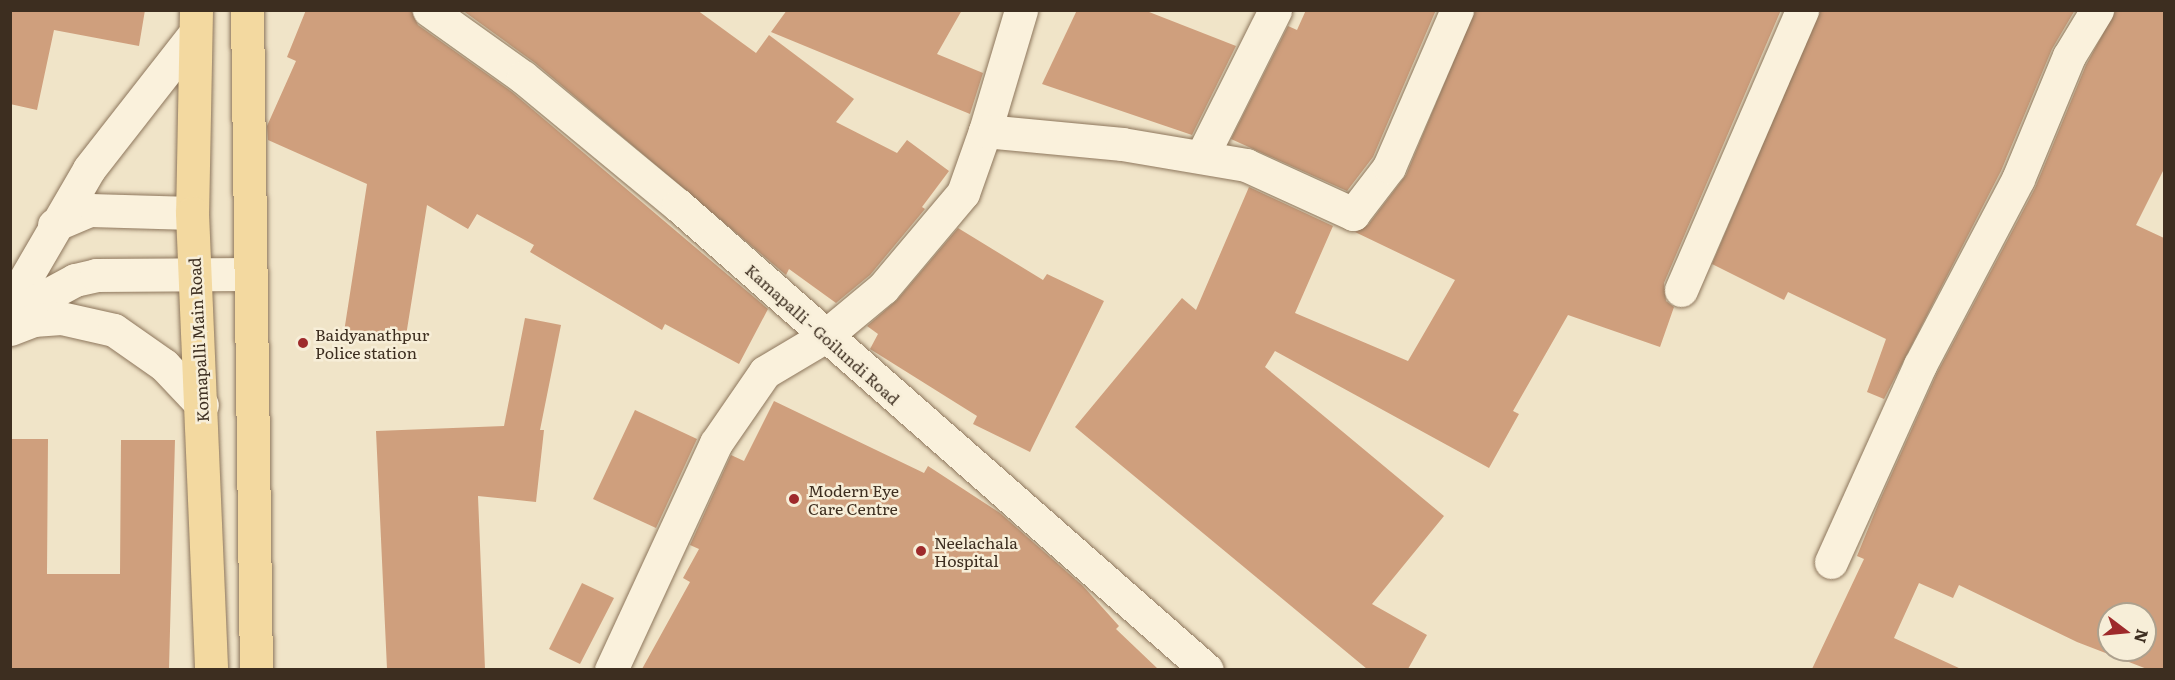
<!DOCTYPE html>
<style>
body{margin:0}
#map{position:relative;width:2175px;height:680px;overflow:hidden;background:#f0e4c8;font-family:Literata,serif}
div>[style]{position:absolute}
.building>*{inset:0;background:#cf9f7d}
.roads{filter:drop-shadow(0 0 2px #8d765c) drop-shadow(0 0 2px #8d765c)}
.street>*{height:33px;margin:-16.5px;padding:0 16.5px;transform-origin:16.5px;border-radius:16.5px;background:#faf1dc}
.secondary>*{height:33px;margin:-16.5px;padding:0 16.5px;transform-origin:16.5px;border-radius:16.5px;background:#faf1dc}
.primary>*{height:33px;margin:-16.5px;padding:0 16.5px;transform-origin:16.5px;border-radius:16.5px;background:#f3d9a0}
.dots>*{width:16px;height:16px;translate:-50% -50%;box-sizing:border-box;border:3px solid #f7eed8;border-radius:50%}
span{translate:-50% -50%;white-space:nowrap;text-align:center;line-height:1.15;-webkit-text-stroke:5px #f7eed8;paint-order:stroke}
.poi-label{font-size:16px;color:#3d2e20}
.left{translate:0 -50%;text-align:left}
.street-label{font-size:16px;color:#3d2e20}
.frame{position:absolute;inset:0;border:12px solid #3d2e20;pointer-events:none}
.north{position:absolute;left:2097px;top:602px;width:60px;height:60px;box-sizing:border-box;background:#f7eed8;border:2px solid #ada18e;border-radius:50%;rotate:106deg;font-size:16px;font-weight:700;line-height:24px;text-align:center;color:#3d2e20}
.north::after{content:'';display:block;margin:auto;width:21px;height:27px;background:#9e2a2b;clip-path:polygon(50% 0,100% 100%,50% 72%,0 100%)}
</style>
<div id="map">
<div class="building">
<div style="clip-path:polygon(10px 10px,145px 10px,139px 46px,54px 30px,37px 110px,10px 104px)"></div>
<div style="clip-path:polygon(306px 10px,411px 10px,418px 25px,512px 92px,768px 309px,739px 364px,665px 324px,662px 330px,530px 252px,534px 245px,477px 214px,468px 229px,427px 205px,405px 342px,344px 332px,367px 184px,268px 140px,267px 126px,296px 61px,287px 57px)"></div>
<div style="clip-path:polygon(462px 10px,697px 10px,756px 53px,769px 35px,854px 99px,836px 122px,897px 153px,907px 140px,949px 171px,922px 207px,925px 209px,870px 275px,836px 303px,789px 269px,786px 275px,535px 63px)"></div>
<div style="clip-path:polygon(787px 10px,962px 10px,937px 54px,983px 73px,970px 114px,771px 32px)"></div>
<div style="clip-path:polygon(1077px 10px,1144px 10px,1236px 46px,1192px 135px,1042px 84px)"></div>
<div style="clip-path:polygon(1306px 10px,1436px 10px,1373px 157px,1347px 191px,1231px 139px,1288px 26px,1297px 30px)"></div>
<div style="clip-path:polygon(1475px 10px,1781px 10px,1664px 283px,1666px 301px,1674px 307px,1660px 347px,1568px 315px,1513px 411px,1519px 414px,1489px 468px,1275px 351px,1265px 367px,1444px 516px,1372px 604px,1427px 635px,1408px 669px,1367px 669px,1075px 427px,1182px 298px,1196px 310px,1249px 187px,1333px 226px,1295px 313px,1408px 361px,1455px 280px,1355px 232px,1368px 225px,1406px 175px)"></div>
<div style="clip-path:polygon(1820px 10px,2075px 10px,2052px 49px,2001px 171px,1884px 399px,1867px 392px,1886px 339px,1788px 292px,1784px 300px,1712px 264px)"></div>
<div style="clip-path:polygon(evenodd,2116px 10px,2164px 10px,2164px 169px,2136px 225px,2164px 238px,2164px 669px,2147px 669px,2077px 642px,1959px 585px,1953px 598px,1919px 583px,1894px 638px,1961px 669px,1812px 669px,1864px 559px,1857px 556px,1879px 502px,1937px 373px,2035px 188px,2086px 65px,2116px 10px,2109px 614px,2145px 614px,2145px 650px,2109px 650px,2109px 614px)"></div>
<div style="clip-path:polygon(958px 228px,1043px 280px,1047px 274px,1104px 301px,1030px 452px,973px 424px,977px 416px,870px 349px,878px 334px,867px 326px,897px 300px)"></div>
<div style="clip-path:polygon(525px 318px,561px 325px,540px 430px,544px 430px,536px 502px,478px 496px,485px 669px,387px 669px,376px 431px,504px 426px)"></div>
<div style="clip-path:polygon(774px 401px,924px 473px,928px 466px,1000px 513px,1083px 586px,1119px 626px,1116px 629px,1158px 669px,642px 669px,690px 582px,683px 578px,699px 549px,690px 545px,731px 455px,744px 461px)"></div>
<div style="clip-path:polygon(635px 410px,697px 439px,656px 528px,593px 499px)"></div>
<div style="clip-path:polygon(10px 439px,48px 439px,47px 574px,120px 574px,121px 440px,175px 440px,169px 669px,10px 669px)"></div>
<div style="clip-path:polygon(582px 583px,614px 598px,580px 664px,549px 649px)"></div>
</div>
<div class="roads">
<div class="street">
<div style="left:985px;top:131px;width:126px;rotate:-73.4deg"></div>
<div style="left:1202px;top:156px;width:163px;rotate:-63.4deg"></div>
<div style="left:1681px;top:290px;width:305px;rotate:-66.6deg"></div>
<div style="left:1831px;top:562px;width:216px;rotate:-65.7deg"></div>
<div style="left:1920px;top:365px;width:210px;rotate:-62.2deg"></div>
<div style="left:2018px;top:179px;width:133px;rotate:-67.5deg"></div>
<div style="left:2069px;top:56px;width:54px;rotate:-58.7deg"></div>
<div style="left:611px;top:670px;width:250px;rotate:-65.2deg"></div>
<div style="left:716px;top:443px;width:86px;rotate:-55.4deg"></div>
<div style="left:765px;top:372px;width:69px;rotate:-30.7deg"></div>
<div style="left:824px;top:337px;width:77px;rotate:-39.7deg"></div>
<div style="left:883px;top:288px;width:124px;rotate:-49.9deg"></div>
<div style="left:963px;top:193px;width:66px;rotate:-70.5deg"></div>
<div style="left:985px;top:131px;width:138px;rotate:5.4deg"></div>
<div style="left:1122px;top:144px;width:126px;rotate:9.6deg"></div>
<div style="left:1246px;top:165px;width:118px;rotate:24.6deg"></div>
<div style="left:1353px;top:214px;width:59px;rotate:-52.5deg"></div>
<div style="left:1389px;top:167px;width:171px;rotate:-66.6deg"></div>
</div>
<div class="secondary">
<div style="left:429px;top:10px;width:115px;rotate:35.5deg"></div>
<div style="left:523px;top:77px;width:201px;rotate:39.6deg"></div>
<div style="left:678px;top:205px;width:704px;rotate:41.32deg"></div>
<div style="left:54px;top:225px;width:39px;rotate:-23deg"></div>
<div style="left:90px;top:210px;width:102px;rotate:1.7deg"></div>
<div style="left:10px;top:305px;width:157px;rotate:-59.8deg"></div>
<div style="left:89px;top:169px;width:167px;rotate:-52deg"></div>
<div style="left:10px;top:328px;width:40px;rotate:-45deg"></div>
<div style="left:38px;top:300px;width:42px;rotate:-28.4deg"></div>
<div style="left:75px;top:280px;width:22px;rotate:-13deg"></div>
<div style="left:96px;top:275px;width:152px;rotate:-0.4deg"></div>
<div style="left:10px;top:329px;width:25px;rotate:-21deg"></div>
<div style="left:33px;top:320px;width:28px;rotate:-4deg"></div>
<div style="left:61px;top:318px;width:54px;rotate:12.8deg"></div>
<div style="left:114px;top:330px;width:61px;rotate:35deg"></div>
<div style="left:164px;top:365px;width:55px;rotate:46.5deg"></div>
</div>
<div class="primary">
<div style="left:196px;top:10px;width:203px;rotate:91.1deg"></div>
<div style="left:192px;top:213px;width:457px;rotate:87.6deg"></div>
<div style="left:247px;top:10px;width:660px;rotate:89.22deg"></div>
</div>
</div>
<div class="dots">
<div style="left:303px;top:343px;background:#9e2a2b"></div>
<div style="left:794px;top:499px;background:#9e2a2b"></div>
<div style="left:921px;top:551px;background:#9e2a2b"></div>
</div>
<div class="poi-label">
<span class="left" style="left:315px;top:343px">Baidyanathpur<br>Police station</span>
<span class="left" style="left:808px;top:499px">Modern Eye<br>Care Centre</span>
<span class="left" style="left:934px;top:551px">Neelachala<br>Hospital</span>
</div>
<div class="street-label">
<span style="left:823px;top:334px;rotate:42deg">Kamapalli - Goilundi Road</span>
<span style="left:198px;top:340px;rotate:-93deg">Komapalli Main Road</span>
</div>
<div class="frame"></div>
<div class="north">N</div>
</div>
